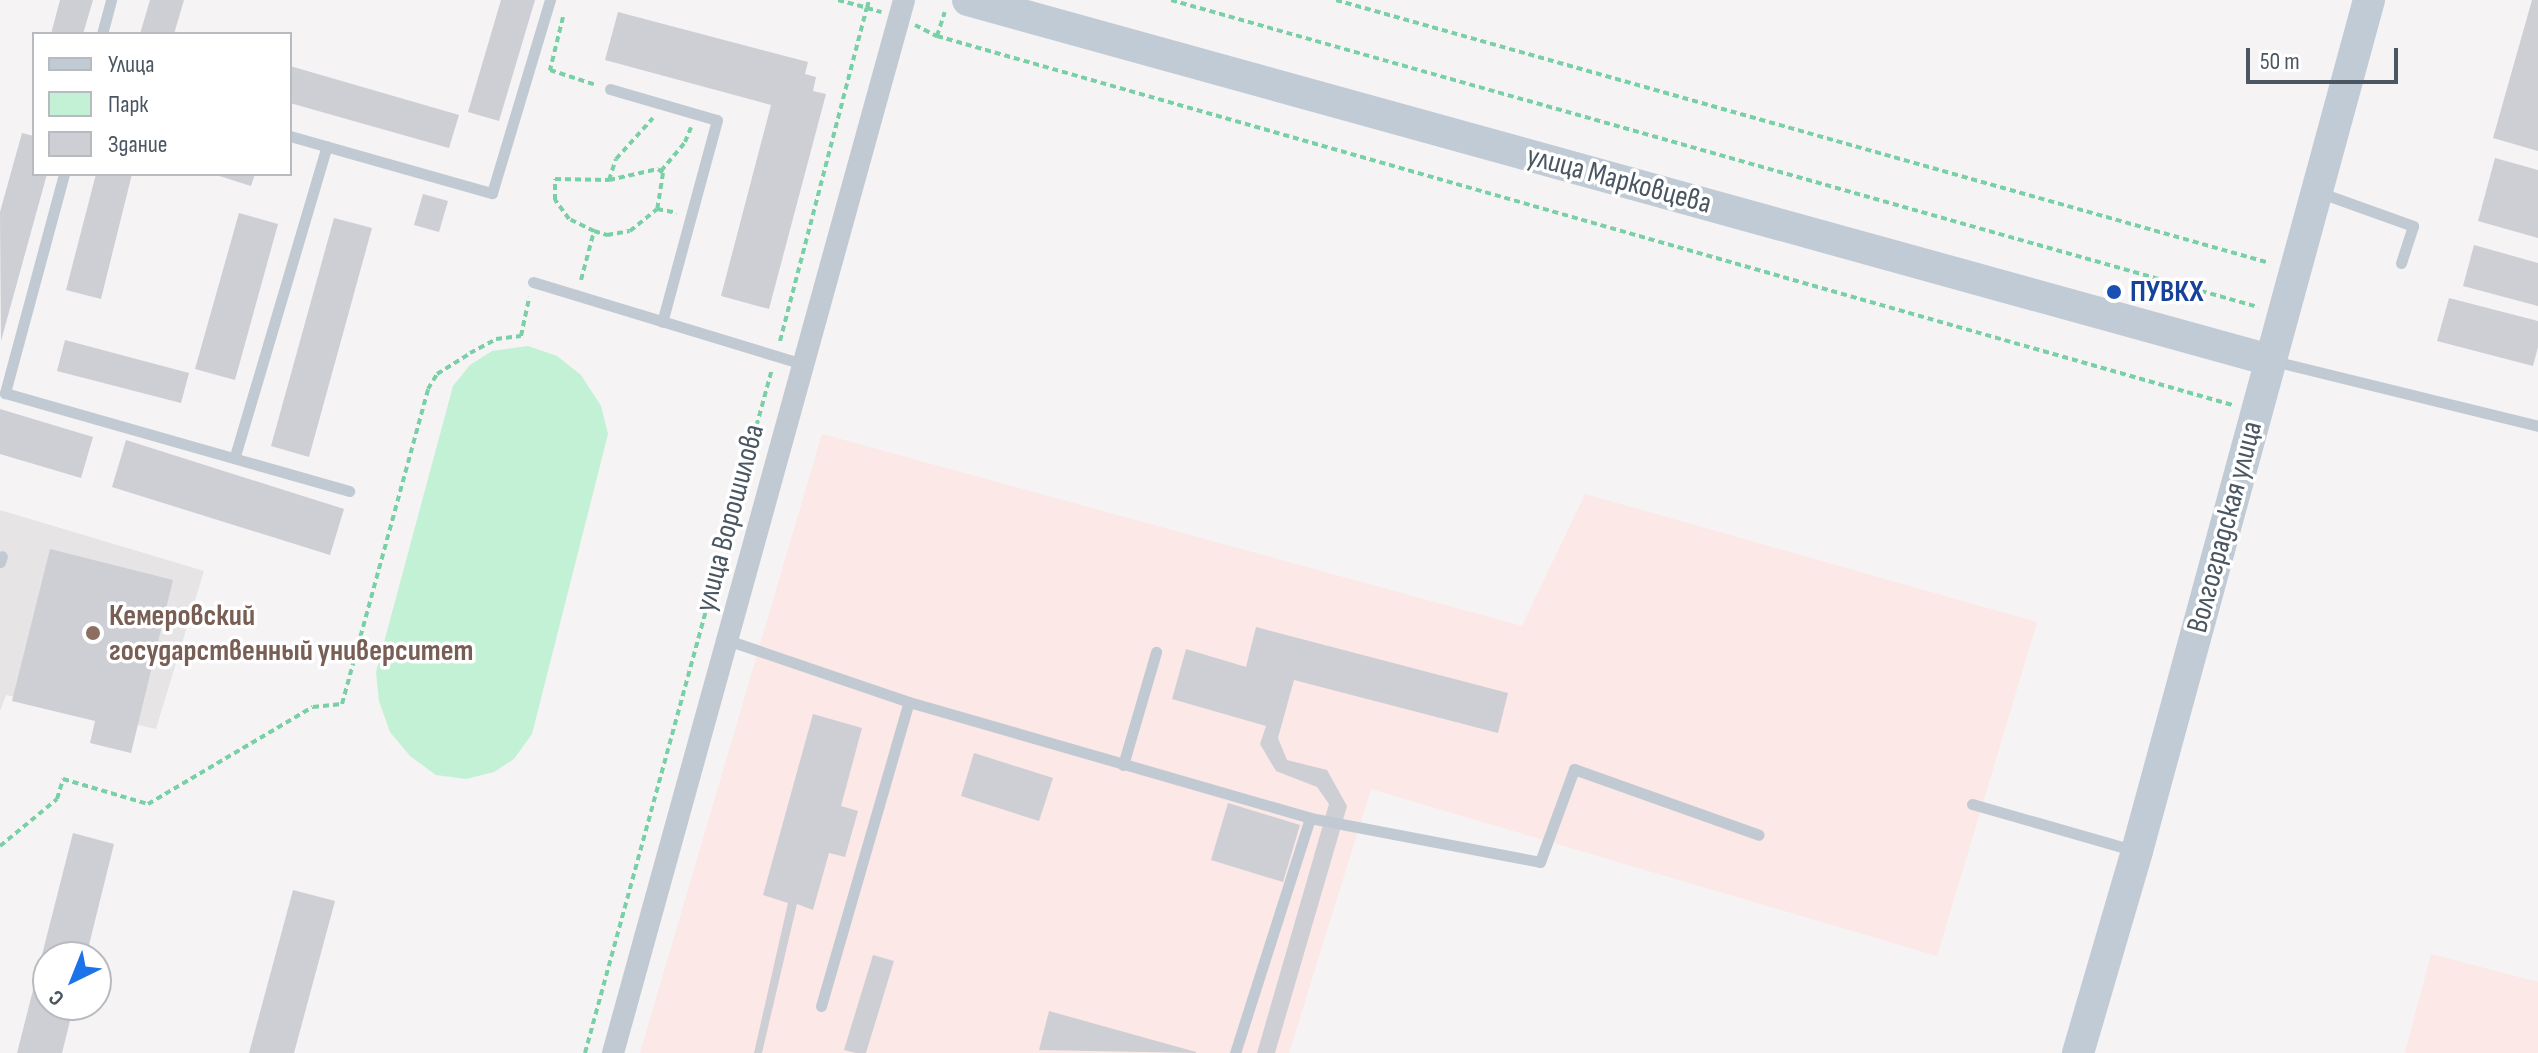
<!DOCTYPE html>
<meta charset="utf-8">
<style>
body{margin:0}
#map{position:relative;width:2538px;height:1053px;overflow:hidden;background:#f5f3f3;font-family:"Sofia Sans Condensed",sans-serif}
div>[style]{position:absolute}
.education>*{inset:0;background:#e6e4e5}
.medical>*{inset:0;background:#fce8e6}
.green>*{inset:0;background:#c3f1d5}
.building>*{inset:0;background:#cdcfd5}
.path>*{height:4px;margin-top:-2px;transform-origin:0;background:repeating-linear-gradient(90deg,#7ad0a6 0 6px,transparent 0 10px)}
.service>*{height:11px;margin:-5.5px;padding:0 5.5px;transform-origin:5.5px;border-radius:5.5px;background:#c1cad2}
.minor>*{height:22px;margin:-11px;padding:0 11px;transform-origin:11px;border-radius:11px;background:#c1cad2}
.secondary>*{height:32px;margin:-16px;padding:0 16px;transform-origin:16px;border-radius:16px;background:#c1cbd6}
.dots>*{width:22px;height:22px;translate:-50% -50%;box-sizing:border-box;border:4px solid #fff;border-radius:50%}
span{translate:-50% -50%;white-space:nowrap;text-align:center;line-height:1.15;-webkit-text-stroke:7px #fff;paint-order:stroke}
.street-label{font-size:30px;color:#4a5661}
.transit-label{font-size:30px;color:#164399;font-weight:700}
.left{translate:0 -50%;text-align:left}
.education-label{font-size:30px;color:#785e54;font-weight:700}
.legend{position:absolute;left:32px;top:32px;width:260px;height:144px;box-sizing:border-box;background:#fff;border:2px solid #b7bbc0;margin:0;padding:10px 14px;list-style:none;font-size:24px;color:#4a5661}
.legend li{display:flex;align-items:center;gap:16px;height:40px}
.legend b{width:40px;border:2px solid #b7bbc0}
.north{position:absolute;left:32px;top:941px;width:80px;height:80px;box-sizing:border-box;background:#fff;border:2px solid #b7bbc0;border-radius:50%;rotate:223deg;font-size:22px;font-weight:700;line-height:32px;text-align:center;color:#4a5661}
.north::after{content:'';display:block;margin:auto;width:28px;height:36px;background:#1a73e8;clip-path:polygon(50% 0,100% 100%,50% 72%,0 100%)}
.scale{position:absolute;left:2246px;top:48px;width:152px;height:36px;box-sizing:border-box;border:4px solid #4a5661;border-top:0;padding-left:10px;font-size:24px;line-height:28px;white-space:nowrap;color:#4a5661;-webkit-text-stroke:6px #fff;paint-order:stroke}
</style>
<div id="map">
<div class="education">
<div style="clip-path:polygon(0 510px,204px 571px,156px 729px,6px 695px,0 711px)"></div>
</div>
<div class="medical">
<div style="clip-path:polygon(822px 434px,1522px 626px,1585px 494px,2037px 622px,1937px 956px,1371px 789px,1289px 1053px,640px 1053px)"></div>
<div style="clip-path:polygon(2431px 954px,2538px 982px,2538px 1053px,2405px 1053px)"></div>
</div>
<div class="green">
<div style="clip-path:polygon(528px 346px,557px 356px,581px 375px,601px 406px,608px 434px,532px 734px,514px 759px,494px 772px,466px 779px,436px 775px,410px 756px,390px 732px,379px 701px,376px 672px,453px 386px,470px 365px,492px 351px)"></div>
</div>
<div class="building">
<div style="clip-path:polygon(60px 0,93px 0,83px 34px,51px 34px)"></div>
<div style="clip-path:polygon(150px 0,184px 0,174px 34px,140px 34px)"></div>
<div style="clip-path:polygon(501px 0,535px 0,499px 121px,468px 112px)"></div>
<div style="clip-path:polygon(2532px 0,2538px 0,2538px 151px,2493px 138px)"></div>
<div style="clip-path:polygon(618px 12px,808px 62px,805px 74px,816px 77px,813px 91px,826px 94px,769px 309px,721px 296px,771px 105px,605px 60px)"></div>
<div style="clip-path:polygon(290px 66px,459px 115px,449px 148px,290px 103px)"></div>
<div style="clip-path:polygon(22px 133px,34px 136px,34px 174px,47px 174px,1px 341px,0 212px)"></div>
<div style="clip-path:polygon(2495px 158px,2538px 170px,2538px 238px,2478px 221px)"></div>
<div style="clip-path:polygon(96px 174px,132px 174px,101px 299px,66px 290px)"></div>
<div style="clip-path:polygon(213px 174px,255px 174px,251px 186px)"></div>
<div style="clip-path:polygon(423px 194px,448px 201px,439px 232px,414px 225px)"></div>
<div style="clip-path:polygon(239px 213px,278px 224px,235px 380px,195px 369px)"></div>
<div style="clip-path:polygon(334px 218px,372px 228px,309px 457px,271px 446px)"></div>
<div style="clip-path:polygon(2474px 245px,2538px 263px,2538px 306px,2463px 286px)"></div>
<div style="clip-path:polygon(2449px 298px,2538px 321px,2538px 347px,2533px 366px,2437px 341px)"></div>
<div style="clip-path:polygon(65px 340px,189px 373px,181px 403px,57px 371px)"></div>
<div style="clip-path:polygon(0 409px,93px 437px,81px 478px,0 454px)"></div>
<div style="clip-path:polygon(126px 440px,344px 509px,330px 555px,112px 487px)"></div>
<div style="clip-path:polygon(50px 549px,173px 580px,131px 753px,90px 743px,95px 721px,12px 701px)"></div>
<div style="clip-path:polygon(1256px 627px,1508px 693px,1498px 733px,1294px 680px,1278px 738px,1287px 760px,1327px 770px,1347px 806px,1275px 1053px,1257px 1053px,1329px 804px,1317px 787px,1276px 771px,1260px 744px,1266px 726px,1172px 699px,1186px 649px,1246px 667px)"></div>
<div style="clip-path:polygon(813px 714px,862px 728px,841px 806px,858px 811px,845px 857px,829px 853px,813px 910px,797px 904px,762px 1053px,754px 1053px,788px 903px,763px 895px)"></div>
<div style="clip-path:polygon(974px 753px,1053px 778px,1039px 821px,961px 796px)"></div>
<div style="clip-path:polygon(1228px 803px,1300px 825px,1283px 882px,1211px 860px)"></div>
<div style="clip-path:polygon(73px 833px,114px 844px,86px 957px,48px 957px,48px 1005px,74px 1005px,62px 1053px,17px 1053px)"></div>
<div style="clip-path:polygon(293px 890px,335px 901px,294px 1053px,249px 1053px)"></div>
<div style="clip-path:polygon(873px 955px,894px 961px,866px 1053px,856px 1053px,844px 1050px)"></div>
<div style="clip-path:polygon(1049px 1011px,1196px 1052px,1196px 1053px,1039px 1050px)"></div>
</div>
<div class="path">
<div style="left:838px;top:0;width:30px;rotate:15deg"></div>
<div style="left:867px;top:8px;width:8px;rotate:-76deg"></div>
<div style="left:1171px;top:0;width:1130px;rotate:15.77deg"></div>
<div style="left:1336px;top:0;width:970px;rotate:15.73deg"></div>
<div style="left:563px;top:17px;width:55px;rotate:103.8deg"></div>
<div style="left:550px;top:70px;width:48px;rotate:18.1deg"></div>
<div style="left:915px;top:25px;width:25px;rotate:27deg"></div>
<div style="left:937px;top:36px;width:1347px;rotate:15.9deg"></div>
<div style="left:937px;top:36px;width:25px;rotate:-72deg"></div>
<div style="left:661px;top:171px;width:38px;rotate:-50deg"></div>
<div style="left:685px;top:142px;width:16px;rotate:-68deg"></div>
<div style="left:609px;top:180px;width:22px;rotate:-72deg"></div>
<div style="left:616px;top:159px;width:55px;rotate:-47.9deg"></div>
<div style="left:594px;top:231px;width:14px;rotate:17deg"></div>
<div style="left:607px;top:235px;width:23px;rotate:-10deg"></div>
<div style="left:630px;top:231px;width:35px;rotate:-39deg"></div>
<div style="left:581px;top:280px;width:51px;rotate:-75.1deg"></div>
<div style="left:594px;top:231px;width:28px;rotate:-154deg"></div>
<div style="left:569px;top:219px;width:24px;rotate:-126deg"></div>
<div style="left:555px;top:200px;width:21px;rotate:-90deg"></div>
<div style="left:555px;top:179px;width:54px;rotate:1.1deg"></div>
<div style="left:609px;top:180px;width:50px;rotate:-12.7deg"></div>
<div style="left:658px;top:169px;width:6px;rotate:39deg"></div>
<div style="left:663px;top:173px;width:36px;rotate:99deg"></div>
<div style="left:657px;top:209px;width:20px;rotate:11deg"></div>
<div style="left:780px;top:341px;width:344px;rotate:-75.4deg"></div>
<div style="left:867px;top:8px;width:15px;rotate:16deg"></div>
<div style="left:0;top:846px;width:74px;rotate:-39.5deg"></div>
<div style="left:57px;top:799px;width:21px;rotate:-73deg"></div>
<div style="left:63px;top:779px;width:89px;rotate:16.4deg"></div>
<div style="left:148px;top:804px;width:191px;rotate:-30.5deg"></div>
<div style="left:313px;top:707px;width:29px;rotate:-6deg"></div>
<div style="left:342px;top:704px;width:327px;rotate:-74.7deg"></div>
<div style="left:428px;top:389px;width:17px;rotate:-59deg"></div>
<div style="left:437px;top:374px;width:39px;rotate:-32deg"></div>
<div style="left:470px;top:353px;width:30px;rotate:-28deg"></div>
<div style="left:496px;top:339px;width:25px;rotate:-7deg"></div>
<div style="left:521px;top:336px;width:40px;rotate:-78deg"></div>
<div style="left:585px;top:1053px;width:709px;rotate:-74.71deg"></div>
</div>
<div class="service">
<div style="left:102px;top:34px;width:35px;rotate:-75deg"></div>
<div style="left:610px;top:89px;width:111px;rotate:16.2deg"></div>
<div style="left:717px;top:120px;width:209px;rotate:105.2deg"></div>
<div style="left:290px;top:136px;width:210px;rotate:15.8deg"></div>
<div style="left:492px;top:193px;width:202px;rotate:-73.3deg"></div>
<div style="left:64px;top:174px;width:227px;rotate:105.1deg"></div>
<div style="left:5px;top:393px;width:358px;rotate:15.9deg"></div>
<div style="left:2321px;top:193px;width:98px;rotate:19.7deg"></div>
<div style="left:2413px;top:226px;width:39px;rotate:108deg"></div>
<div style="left:533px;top:282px;width:282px;rotate:16.9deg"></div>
<div style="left:2274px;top:361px;width:272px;rotate:13.8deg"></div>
<div style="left:235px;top:456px;width:323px;rotate:-73.5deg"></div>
<div style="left:0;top:562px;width:6px;rotate:-72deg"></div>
<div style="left:727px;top:640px;width:192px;rotate:18.8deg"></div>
<div style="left:909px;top:702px;width:417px;rotate:16.1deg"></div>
<div style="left:1310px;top:818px;width:247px;rotate:107.7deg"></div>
<div style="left:1123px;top:765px;width:118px;rotate:-73.7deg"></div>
<div style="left:1972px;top:804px;width:171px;rotate:16deg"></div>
<div style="left:1310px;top:818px;width:234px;rotate:10.8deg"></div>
<div style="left:1540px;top:862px;width:99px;rotate:-69.9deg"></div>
<div style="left:1574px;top:769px;width:196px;rotate:19.6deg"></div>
<div style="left:821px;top:1006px;width:316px;rotate:-73.9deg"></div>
</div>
<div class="minor">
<div style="left:613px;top:1053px;width:1092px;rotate:-74.55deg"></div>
</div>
<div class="secondary">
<div style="left:968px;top:0;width:1351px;rotate:15.46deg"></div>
<div style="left:2078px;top:1053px;width:210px;rotate:-73.7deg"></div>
<div style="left:2137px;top:851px;width:882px;rotate:-74.75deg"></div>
</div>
<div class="dots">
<div style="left:2114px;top:292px;background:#1a4fb4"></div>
<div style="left:93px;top:633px;background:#8d6e63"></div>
</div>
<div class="street-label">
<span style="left:1619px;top:180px;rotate:15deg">улица Марковцева</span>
<span style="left:730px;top:518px;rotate:-75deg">улица Ворошилова</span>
<span style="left:2225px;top:527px;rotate:-75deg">Волгоградская улица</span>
</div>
<div class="transit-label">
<span class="left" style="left:2130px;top:292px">ПУВКХ</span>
</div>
<div class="education-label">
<span class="left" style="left:109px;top:633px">Кемеровский<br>государственный университет</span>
</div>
<ul class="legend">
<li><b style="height:10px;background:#c1cbd6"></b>Улица</li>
<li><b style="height:22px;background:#c3f1d5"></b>Парк</li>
<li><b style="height:22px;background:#cdcfd5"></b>Здание</li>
</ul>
<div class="north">С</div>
<div class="scale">50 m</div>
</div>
